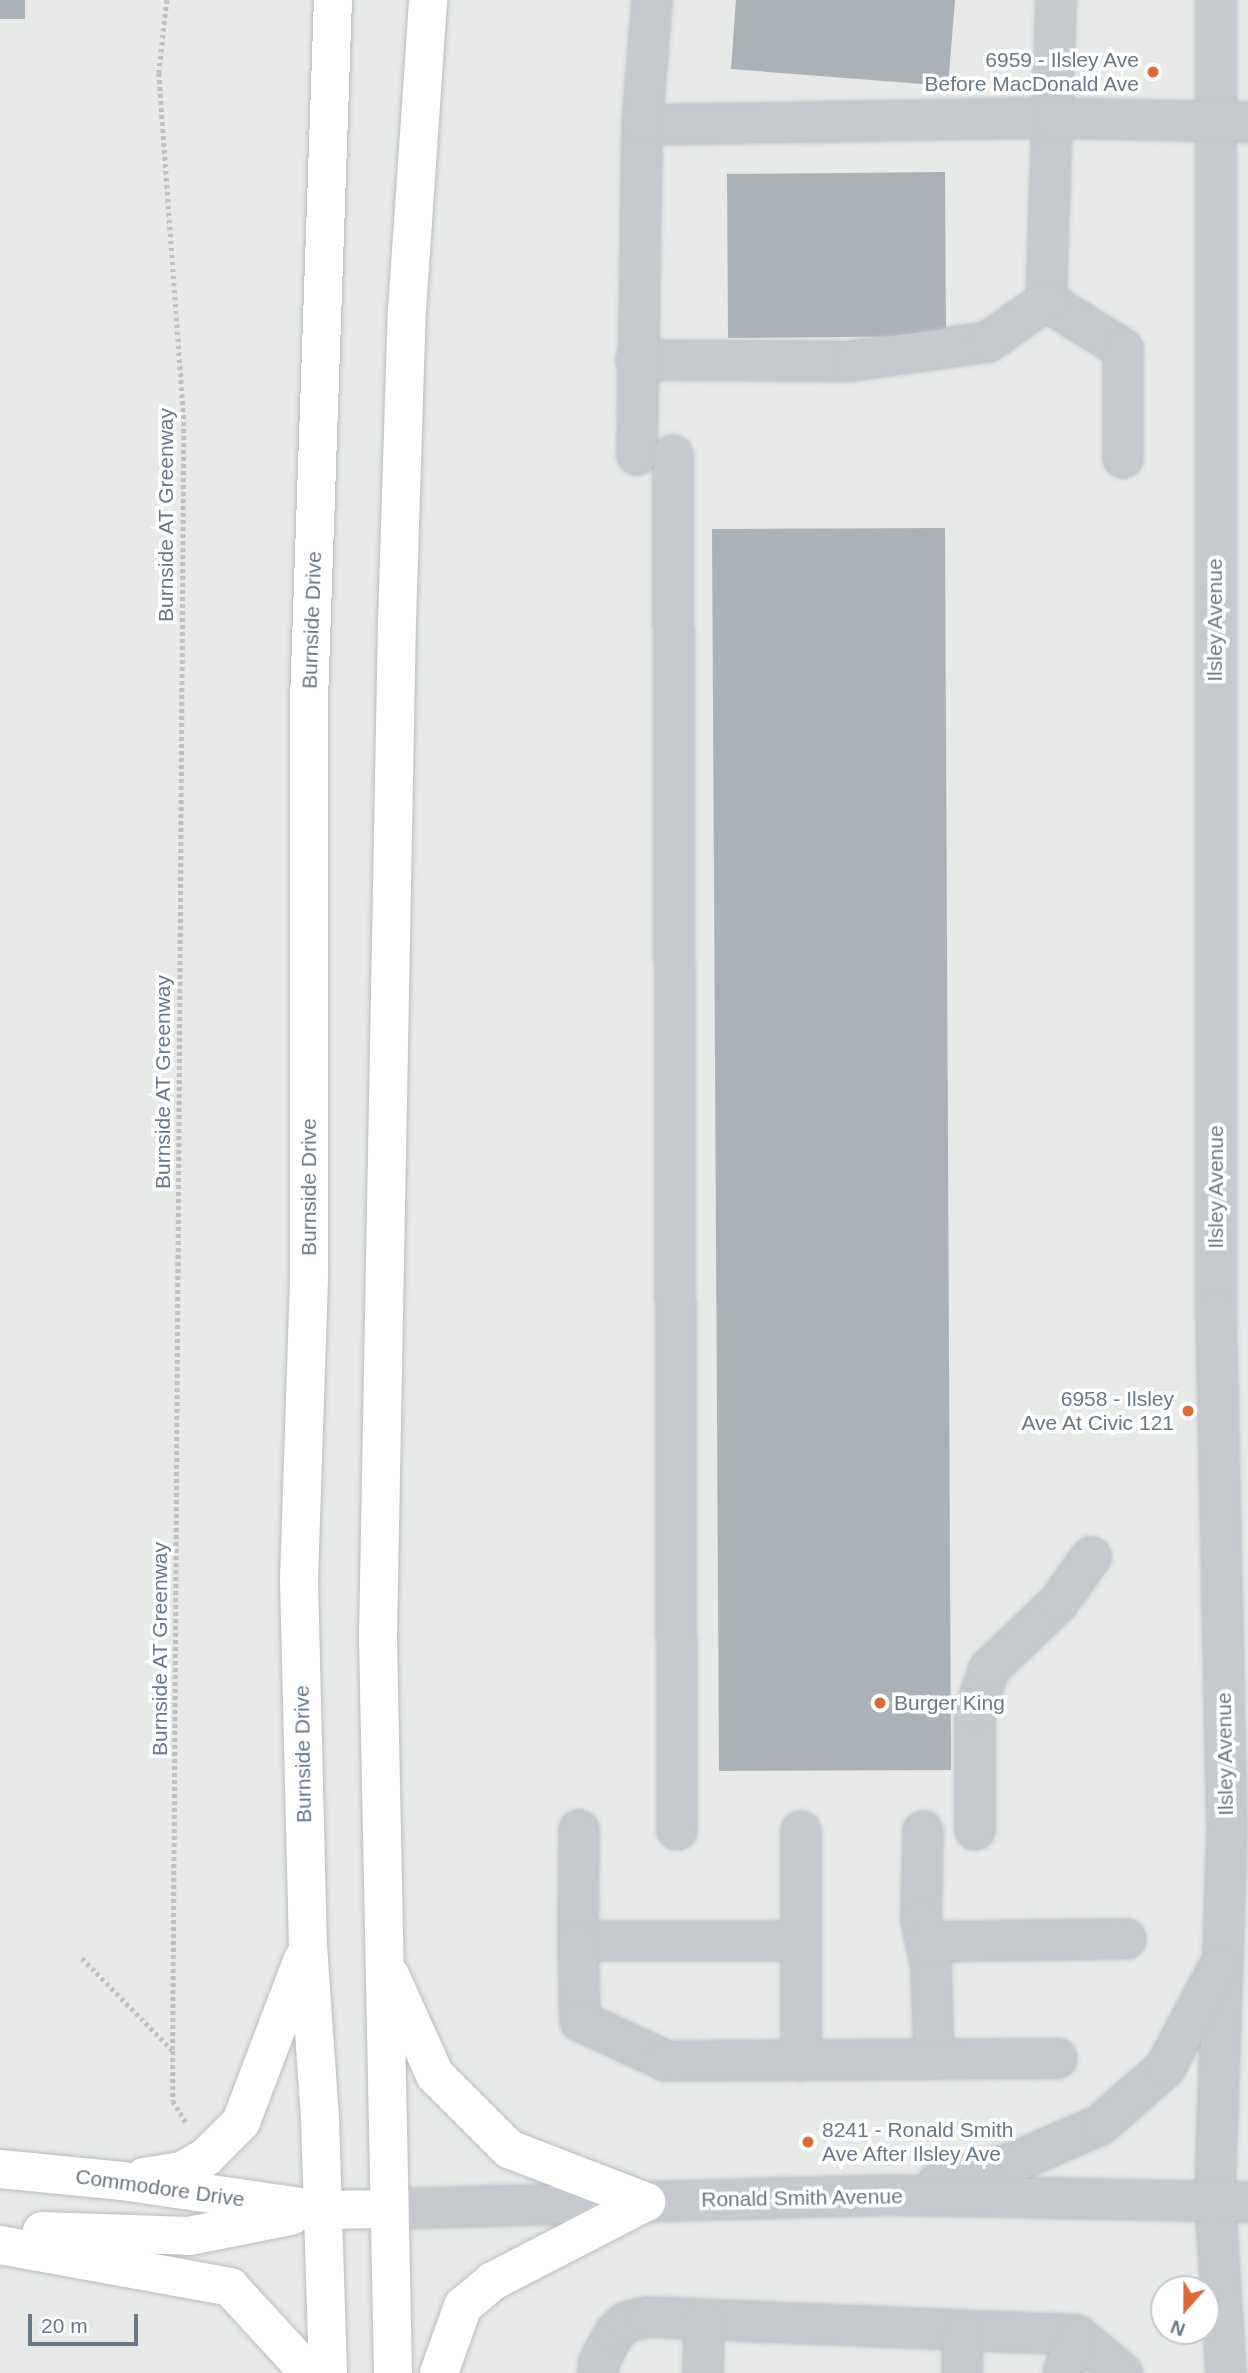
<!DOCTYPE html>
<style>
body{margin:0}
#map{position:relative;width:1248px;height:2373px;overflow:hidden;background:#fafaf8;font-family:Arial,sans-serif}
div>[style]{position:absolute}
.built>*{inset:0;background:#e8e9e9}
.building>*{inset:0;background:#aab2b8}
.path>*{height:4.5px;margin-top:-2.25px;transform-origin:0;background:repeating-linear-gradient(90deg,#bec0c3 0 3.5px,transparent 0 7px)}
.roads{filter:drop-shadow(0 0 2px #b9bdc1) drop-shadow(0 0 2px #b9bdc1)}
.minor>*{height:38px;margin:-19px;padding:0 19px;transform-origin:19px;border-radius:19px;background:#c6c9cd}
.major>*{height:38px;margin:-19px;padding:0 19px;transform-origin:19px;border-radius:19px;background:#fff}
.dots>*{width:19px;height:19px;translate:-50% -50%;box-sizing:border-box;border:4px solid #fff;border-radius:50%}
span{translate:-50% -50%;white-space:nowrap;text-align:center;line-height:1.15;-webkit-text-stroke:7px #fff;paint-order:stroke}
.poi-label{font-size:21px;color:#6a7887}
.right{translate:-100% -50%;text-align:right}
.left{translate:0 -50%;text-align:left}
.street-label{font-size:21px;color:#6a7887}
.north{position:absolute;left:1150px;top:2275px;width:70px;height:70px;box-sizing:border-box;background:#fff;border:2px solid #c3c9cf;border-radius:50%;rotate:201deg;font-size:19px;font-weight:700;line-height:28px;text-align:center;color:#6a7887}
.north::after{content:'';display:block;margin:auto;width:24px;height:32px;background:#da6b37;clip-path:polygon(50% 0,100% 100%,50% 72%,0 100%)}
.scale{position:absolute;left:28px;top:2314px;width:110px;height:32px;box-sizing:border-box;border:4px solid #6a7887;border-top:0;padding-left:9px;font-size:21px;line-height:24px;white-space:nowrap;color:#6a7887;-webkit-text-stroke:5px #fff;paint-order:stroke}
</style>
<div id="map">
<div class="built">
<div style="clip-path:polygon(evenodd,0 0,1248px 0,1248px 2373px,0 2373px,0 0,1164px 2289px,1206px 2289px,1206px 2331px,1164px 2331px,1164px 2289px)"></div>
</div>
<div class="building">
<div style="clip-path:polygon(0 0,25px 0,25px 19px,0 19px)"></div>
<div style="clip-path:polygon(736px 0,955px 0,948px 86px,731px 69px)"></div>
<div style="clip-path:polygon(945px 172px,946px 336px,728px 338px,727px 174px)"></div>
<div style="clip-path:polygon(945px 528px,951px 1770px,719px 1771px,712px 529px)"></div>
</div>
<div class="path">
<div style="left:167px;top:0;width:73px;rotate:96.3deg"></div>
<div style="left:159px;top:73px;width:350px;rotate:85.9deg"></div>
<div style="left:184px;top:422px;width:1629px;rotate:90.39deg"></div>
<div style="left:173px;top:2051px;width:50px;rotate:90deg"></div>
<div style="left:173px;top:2101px;width:26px;rotate:59deg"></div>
<div style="left:82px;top:1958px;width:129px;rotate:45.6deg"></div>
</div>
<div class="roads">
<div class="minor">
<div style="left:1056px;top:0;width:301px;rotate:91.9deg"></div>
<div style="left:1046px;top:301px;width:91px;rotate:31.9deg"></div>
<div style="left:1123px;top:349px;width:109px;rotate:90deg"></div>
<div style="left:1216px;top:0;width:1308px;rotate:90deg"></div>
<div style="left:1216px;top:1308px;width:523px;rotate:88.8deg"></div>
<div style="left:1227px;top:1831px;width:367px;rotate:91.9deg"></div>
<div style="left:1215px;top:2198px;width:175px;rotate:86.4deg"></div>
<div style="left:642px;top:125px;width:410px;rotate:-1deg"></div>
<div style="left:1052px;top:118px;width:196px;rotate:1.2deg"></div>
<div style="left:636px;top:360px;width:215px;rotate:0.3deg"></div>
<div style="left:851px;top:361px;width:138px;rotate:-7.9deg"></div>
<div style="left:988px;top:342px;width:71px;rotate:-35.3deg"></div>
<div style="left:637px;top:455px;width:330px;rotate:-89.1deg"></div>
<div style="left:642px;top:125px;width:125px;rotate:-85.4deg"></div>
<div style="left:673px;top:455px;width:1375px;rotate:89.83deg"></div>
<div style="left:579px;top:1830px;width:111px;rotate:90.5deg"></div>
<div style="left:578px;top:1941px;width:223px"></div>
<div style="left:801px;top:1941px;width:110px;rotate:-90deg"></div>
<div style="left:975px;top:1830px;width:120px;rotate:-90deg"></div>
<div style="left:975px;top:1710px;width:43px;rotate:-71.1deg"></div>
<div style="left:989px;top:1669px;width:95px;rotate:-43.7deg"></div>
<div style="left:1058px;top:1603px;width:57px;rotate:-54.3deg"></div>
<div style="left:923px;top:1831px;width:90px;rotate:91.3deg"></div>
<div style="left:921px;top:1921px;width:46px;rotate:77.5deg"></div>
<div style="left:931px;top:1966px;width:93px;rotate:88.2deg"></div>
<div style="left:578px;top:1941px;width:80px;rotate:88.6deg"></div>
<div style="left:580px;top:2021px;width:95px;rotate:24.9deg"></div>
<div style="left:666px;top:2061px;width:391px;rotate:-0.4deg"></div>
<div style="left:928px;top:1942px;width:198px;rotate:-0.9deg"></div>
<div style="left:801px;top:2061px;width:120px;rotate:-90deg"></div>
<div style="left:938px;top:2182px;width:80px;rotate:-14.6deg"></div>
<div style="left:1015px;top:2162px;width:93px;rotate:-23.5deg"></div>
<div style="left:1100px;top:2125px;width:86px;rotate:-41.2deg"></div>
<div style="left:1165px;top:2068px;width:115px;rotate:-61.9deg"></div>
<div style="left:389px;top:2209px;width:500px;rotate:-1.6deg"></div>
<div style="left:889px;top:2195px;width:359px;rotate:1.1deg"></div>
<div style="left:598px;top:2373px;width:11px;rotate:-85deg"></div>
<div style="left:599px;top:2362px;width:32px;rotate:-62deg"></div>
<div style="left:614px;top:2334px;width:17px;rotate:-45deg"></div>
<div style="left:626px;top:2322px;width:23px;rotate:-13deg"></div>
<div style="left:648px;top:2317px;width:429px;rotate:2.4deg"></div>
<div style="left:1077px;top:2335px;width:59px;rotate:40.2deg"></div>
<div style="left:703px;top:2373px;width:53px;rotate:-88.9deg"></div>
<div style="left:962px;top:2373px;width:42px;rotate:-88.6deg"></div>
<div style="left:1063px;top:2373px;width:40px;rotate:-69.8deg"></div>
</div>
<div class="major">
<div style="left:390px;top:1975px;width:110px;rotate:65.8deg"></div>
<div style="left:435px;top:2075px;width:105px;rotate:45deg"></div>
<div style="left:509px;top:2149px;width:147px;rotate:21.1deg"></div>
<div style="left:0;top:2169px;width:123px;rotate:5.6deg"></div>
<div style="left:122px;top:2181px;width:200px;rotate:8.3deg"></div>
<div style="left:320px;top:2210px;width:69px;rotate:-0.8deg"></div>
<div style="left:144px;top:2177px;width:38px;rotate:-9deg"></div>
<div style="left:182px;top:2171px;width:28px;rotate:-30deg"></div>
<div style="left:206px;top:2157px;width:49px;rotate:-45deg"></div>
<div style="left:241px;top:2122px;width:174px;rotate:-69.2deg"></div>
<div style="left:42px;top:2231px;width:147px;rotate:1.9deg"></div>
<div style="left:189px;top:2236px;width:104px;rotate:-11.1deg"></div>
<div style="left:0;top:2245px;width:234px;rotate:10.3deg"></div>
<div style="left:230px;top:2287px;width:102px;rotate:47.4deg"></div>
<div style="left:299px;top:2362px;width:12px;rotate:70deg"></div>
<div style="left:328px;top:2373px;width:255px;rotate:-91.8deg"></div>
<div style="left:320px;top:2118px;width:170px;rotate:-94deg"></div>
<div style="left:308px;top:1948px;width:368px;rotate:-91.4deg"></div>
<div style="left:299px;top:1580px;width:309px;rotate:-88.1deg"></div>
<div style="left:309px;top:1271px;width:571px;rotate:-90deg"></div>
<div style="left:309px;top:700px;width:700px;rotate:-88.04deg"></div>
<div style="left:393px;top:2373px;width:737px;rotate:-91.17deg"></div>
<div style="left:378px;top:1636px;width:1014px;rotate:-88.93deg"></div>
<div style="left:397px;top:622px;width:312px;rotate:-88.2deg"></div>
<div style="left:407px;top:310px;width:311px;rotate:-86.1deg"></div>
<div style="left:439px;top:2373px;width:71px;rotate:-70.3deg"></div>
<div style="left:463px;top:2306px;width:39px;rotate:-40deg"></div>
<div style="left:493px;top:2281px;width:172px;rotate:-27.3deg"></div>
</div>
</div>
<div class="dots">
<div style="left:1153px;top:72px;background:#da6b37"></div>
<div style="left:1188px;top:1411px;background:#da6b37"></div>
<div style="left:880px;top:1703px;background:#da6b37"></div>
<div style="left:808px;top:2142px;background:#da6b37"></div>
</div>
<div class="poi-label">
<span class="right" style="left:1139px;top:72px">6959 - Ilsley Ave<br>Before MacDonald Ave</span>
<span class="right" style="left:1174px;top:1411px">6958 - Ilsley<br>Ave At Civic 121</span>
<span class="left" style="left:894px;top:1703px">Burger King</span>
<span class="left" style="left:822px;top:2142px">8241 - Ronald Smith<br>Ave After Ilsley Ave</span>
</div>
<div class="street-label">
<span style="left:166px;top:515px;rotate:-90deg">Burnside AT Greenway</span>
<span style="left:312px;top:620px;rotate:-88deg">Burnside Drive</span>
<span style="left:1215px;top:620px;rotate:-90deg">Ilsley Avenue</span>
<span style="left:163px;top:1082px;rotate:-90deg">Burnside AT Greenway</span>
<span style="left:309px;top:1187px;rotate:-90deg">Burnside Drive</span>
<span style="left:1216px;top:1187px;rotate:-90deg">Ilsley Avenue</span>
<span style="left:160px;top:1649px;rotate:-90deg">Burnside AT Greenway</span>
<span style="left:303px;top:1754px;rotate:-91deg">Burnside Drive</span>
<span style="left:1225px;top:1754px;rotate:-91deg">Ilsley Avenue</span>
<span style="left:160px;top:2188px;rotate:8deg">Commodore Drive</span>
<span style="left:802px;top:2198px;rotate:-1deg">Ronald Smith Avenue</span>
</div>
<div class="north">N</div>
<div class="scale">20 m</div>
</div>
